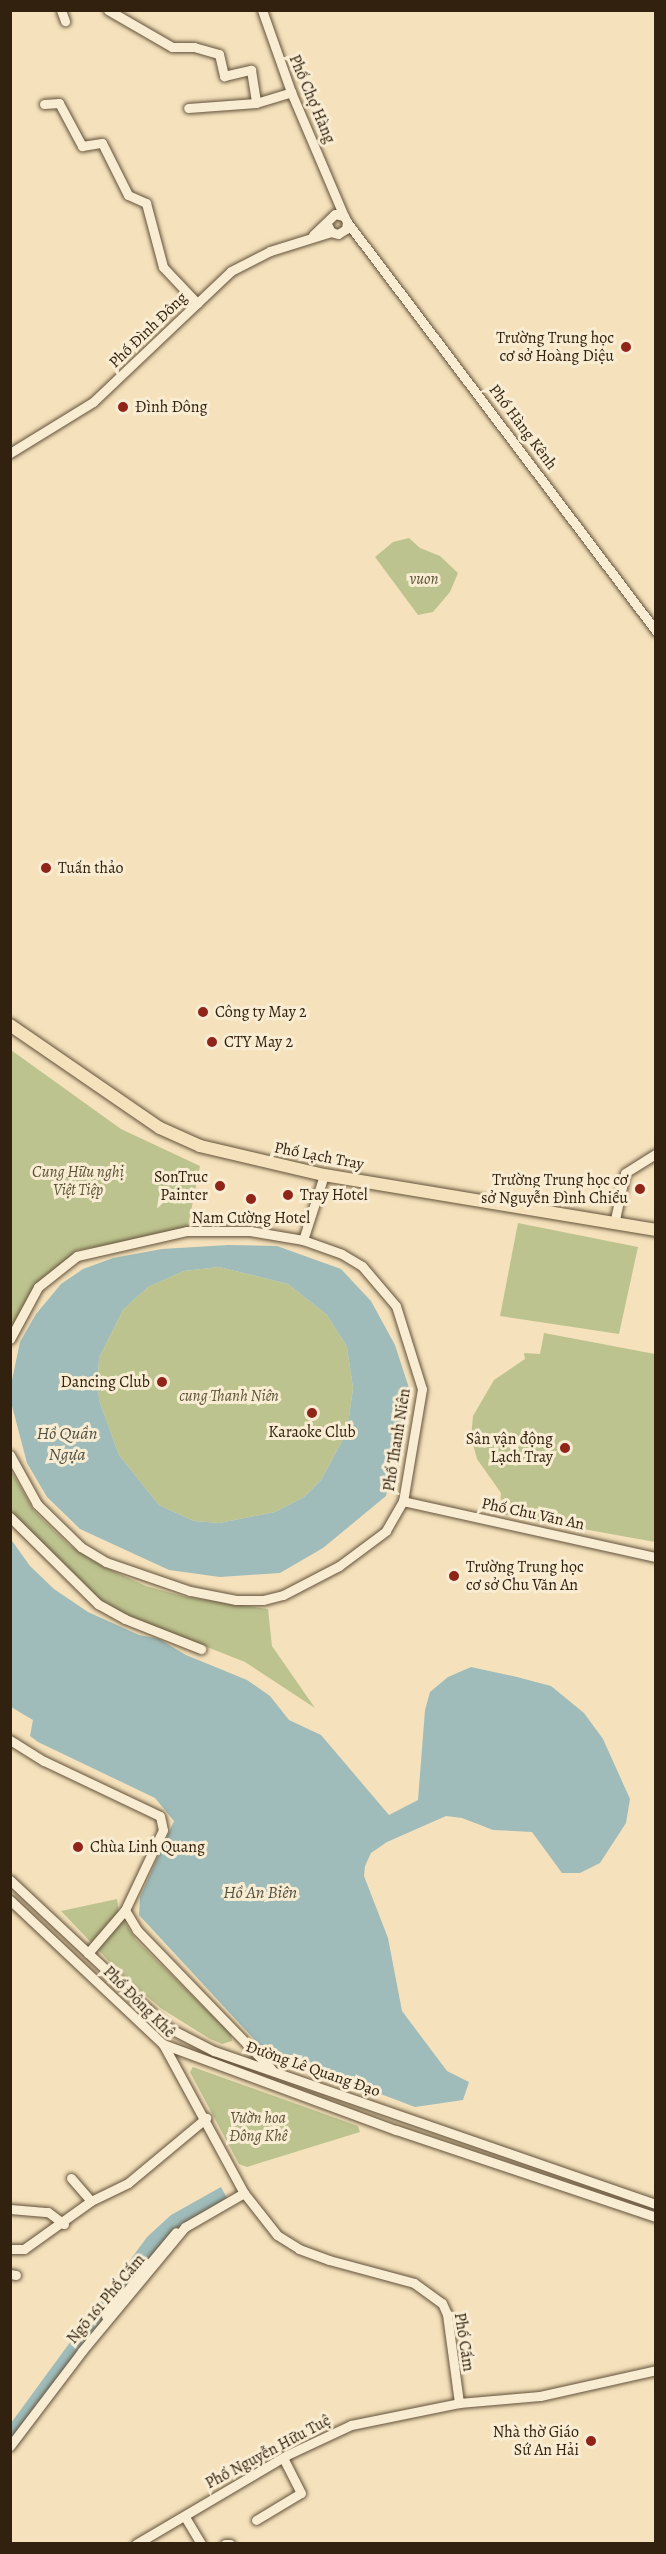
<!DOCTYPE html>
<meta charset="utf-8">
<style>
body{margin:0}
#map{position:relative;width:666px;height:2554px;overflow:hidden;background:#f5e2bc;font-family:Alegreya,serif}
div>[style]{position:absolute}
.green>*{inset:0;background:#bdc38f}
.water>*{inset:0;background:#9fbcba}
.roads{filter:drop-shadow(0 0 2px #62513a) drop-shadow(0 0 2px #62513a)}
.minor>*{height:9px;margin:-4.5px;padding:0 4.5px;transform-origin:4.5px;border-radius:4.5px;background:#f8ecd3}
.major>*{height:12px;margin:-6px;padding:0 6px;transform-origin:6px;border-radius:6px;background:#f5e2bc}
.dots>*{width:16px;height:16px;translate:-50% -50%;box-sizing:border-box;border:3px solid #f8ecd3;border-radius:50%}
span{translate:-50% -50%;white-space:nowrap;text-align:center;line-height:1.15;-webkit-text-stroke:6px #f8ecd3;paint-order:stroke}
.street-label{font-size:16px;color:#31210e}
.poi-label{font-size:16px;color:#31210e}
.right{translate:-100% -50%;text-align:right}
.left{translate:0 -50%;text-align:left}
.park-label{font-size:16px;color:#5b5235;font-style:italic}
.water-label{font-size:18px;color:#525042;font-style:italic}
.frame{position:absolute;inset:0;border:12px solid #31210e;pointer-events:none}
</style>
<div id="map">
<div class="green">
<div style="clip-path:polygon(409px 538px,420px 548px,440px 556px,458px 573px,450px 592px,433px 612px,418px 615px,375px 557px,393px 542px)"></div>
<div style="clip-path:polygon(11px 1050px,121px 1129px,200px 1166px,187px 1231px,78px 1250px,37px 1286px,11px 1332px)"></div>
<div style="clip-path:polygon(518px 1223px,638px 1247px,619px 1334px,500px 1316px)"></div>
<div style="clip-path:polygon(219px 1267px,288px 1284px,327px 1315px,347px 1347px,353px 1388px,347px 1432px,321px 1480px,304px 1497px,275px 1512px,219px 1523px,194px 1521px,159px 1505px,119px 1455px,99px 1400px,98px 1380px,99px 1358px,123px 1310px,148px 1287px,184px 1271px)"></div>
<div style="clip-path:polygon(544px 1333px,655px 1354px,655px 1542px,500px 1514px,501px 1493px,477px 1459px,471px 1437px,473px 1416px,494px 1380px,525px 1359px,524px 1353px,540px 1354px)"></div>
<div style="clip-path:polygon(10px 1469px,34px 1511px,70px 1546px,104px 1567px,146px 1586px,186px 1597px,268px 1609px,272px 1646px,315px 1708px,245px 1662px,98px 1604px,11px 1513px)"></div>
<div style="clip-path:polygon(117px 1899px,119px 1914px,136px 1940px,231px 2034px,232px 2041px,222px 2044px,210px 2039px,162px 2009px,126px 1979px,61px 1911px)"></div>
<div style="clip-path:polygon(193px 2067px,358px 2126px,360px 2132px,247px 2167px,239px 2164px,190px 2072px)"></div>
</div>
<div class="water">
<div style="clip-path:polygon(evenodd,228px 1245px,277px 1246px,341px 1269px,371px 1301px,395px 1345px,409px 1388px,386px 1496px,323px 1548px,280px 1573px,220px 1577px,169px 1570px,80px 1529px,47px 1497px,27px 1463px,12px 1406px,12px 1380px,20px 1342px,36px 1314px,61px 1284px,83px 1269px,113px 1258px,162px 1249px,228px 1245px,219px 1267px,288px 1284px,327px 1315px,347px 1347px,353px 1388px,347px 1432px,321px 1480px,304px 1497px,275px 1512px,219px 1523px,194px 1521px,159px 1505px,119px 1455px,99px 1400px,98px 1380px,99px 1358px,123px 1310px,148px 1287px,184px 1271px,219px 1267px)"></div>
<div style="clip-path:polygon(10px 1538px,30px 1566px,54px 1589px,88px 1612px,139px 1635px,159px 1639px,186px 1655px,247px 1680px,270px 1696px,289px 1720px,321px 1735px,389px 1815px,418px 1800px,425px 1710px,430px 1692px,448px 1677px,471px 1667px,517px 1677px,551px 1686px,584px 1713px,603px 1739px,630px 1799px,626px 1823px,600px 1863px,580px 1873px,562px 1873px,532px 1832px,493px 1830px,462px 1818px,446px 1816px,387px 1842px,371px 1853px,365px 1866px,364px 1876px,388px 1938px,402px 2011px,447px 2071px,469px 2082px,463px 2100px,415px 2107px,264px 2050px,139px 1915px,140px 1897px,174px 1821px,155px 1798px,38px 1742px,30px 1736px,33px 1720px,11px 1707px)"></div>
<div style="clip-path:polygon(221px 2187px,227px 2198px,180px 2228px,11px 2451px,11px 2423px,147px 2237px,171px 2215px)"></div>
</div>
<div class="roads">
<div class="minor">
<div style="left:61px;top:10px;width:12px;rotate:70deg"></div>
<div style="left:108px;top:10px;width:74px;rotate:30deg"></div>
<div style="left:172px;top:47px;width:22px"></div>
<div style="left:194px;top:47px;width:26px;rotate:16deg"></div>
<div style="left:219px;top:54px;width:23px;rotate:77deg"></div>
<div style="left:224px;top:76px;width:28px;rotate:-13deg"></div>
<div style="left:251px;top:70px;width:33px;rotate:81deg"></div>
<div style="left:256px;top:103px;width:68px;rotate:175.8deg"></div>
<div style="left:262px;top:10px;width:87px;rotate:70.5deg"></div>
<div style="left:291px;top:92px;width:135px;rotate:66.9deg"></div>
<div style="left:256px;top:103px;width:37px;rotate:-17deg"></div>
<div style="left:44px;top:104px;width:15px;rotate:-4deg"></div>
<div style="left:59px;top:103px;width:49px;rotate:61.9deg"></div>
<div style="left:82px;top:146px;width:20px;rotate:-9deg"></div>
<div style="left:102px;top:143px;width:58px;rotate:63.4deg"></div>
<div style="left:128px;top:195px;width:20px;rotate:24deg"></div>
<div style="left:146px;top:203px;width:66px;rotate:75.1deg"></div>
<div style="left:163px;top:267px;width:50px;rotate:46.6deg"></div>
<div style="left:347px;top:222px;width:513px;rotate:52.93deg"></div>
<div style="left:313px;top:235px;width:30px;rotate:-44deg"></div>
<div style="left:335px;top:214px;width:9px;rotate:13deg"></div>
<div style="left:344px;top:216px;width:7px;rotate:63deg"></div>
<div style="left:347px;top:222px;width:7px;rotate:98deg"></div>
<div style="left:346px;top:229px;width:9px;rotate:148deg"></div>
<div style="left:338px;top:234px;width:7px;rotate:-164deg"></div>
<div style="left:331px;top:232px;width:9px;rotate:-117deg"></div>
<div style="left:10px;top:453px;width:97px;rotate:-31.6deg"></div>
<div style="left:93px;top:402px;width:190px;rotate:-43.5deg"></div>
<div style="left:231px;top:271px;width:44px;rotate:-27.1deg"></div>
<div style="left:270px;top:251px;width:64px;rotate:-17.3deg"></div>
<div style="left:614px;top:1224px;width:52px;rotate:-77.8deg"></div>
<div style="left:625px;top:1173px;width:36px;rotate:-32deg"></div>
<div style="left:303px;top:1240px;width:68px;rotate:-72.1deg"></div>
<div style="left:10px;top:1339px;width:59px;rotate:-61.7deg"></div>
<div style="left:38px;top:1287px;width:50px;rotate:-38.5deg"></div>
<div style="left:77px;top:1256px;width:113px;rotate:-12.8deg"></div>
<div style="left:187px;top:1231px;width:63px"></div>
<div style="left:250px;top:1231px;width:54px;rotate:9.6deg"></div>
<div style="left:303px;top:1240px;width:41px;rotate:19.7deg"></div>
<div style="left:342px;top:1254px;width:23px;rotate:31deg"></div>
<div style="left:362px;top:1266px;width:52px;rotate:49.6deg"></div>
<div style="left:396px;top:1306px;width:87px;rotate:72.6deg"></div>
<div style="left:422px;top:1389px;width:114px;rotate:99.6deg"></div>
<div style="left:403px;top:1501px;width:34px;rotate:120deg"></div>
<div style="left:386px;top:1531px;width:59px;rotate:143.3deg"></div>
<div style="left:339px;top:1566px;width:63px;rotate:152.6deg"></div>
<div style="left:283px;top:1595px;width:21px;rotate:166deg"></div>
<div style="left:263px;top:1600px;width:27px;rotate:180deg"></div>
<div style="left:236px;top:1600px;width:47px;rotate:-168.9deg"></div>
<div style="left:190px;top:1591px;width:89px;rotate:-161deg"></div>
<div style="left:106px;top:1562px;width:29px;rotate:-149deg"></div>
<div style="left:81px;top:1547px;width:62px;rotate:-135.7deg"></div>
<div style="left:37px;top:1504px;width:56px;rotate:-118.9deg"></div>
<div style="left:403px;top:1501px;width:259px;rotate:12.5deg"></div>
<div style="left:10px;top:1517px;width:124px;rotate:44.7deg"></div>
<div style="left:98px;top:1604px;width:31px;rotate:29deg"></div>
<div style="left:125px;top:1619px;width:82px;rotate:21.5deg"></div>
<div style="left:10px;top:1740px;width:40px;rotate:32deg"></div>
<div style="left:44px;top:1761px;width:128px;rotate:25.4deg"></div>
<div style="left:160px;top:1816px;width:14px;rotate:78deg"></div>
<div style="left:163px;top:1830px;width:89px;rotate:115.4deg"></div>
<div style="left:125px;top:1910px;width:57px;rotate:130.7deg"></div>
<div style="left:10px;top:1880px;width:215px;rotate:43.1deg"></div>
<div style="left:167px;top:2027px;width:53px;rotate:27.1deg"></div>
<div style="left:214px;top:2051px;width:468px;rotate:19.1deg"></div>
<div style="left:10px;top:1900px;width:210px;rotate:43.3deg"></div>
<div style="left:163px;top:2044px;width:170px;rotate:61.5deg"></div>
<div style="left:244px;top:2193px;width:53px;rotate:51.8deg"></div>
<div style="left:277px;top:2235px;width:26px;rotate:32deg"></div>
<div style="left:299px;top:2249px;width:32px;rotate:20deg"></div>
<div style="left:329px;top:2260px;width:88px;rotate:15.1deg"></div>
<div style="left:414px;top:2283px;width:34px;rotate:36deg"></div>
<div style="left:442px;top:2303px;width:12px;rotate:66deg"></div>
<div style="left:447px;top:2314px;width:90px;rotate:82.3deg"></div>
<div style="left:125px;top:1910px;width:23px;rotate:59deg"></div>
<div style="left:137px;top:1930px;width:193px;rotate:46deg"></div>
<div style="left:163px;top:2044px;width:248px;rotate:20.3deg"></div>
<div style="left:396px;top:2130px;width:274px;rotate:18.5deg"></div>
<div style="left:71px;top:2178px;width:30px;rotate:49deg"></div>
<div style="left:10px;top:2209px;width:38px;rotate:5deg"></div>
<div style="left:48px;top:2212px;width:20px;rotate:37deg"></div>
<div style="left:10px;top:2249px;width:14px"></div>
<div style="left:24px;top:2249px;width:82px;rotate:-35.6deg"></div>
<div style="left:91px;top:2201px;width:41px;rotate:-25.9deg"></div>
<div style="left:128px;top:2183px;width:102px;rotate:-39.8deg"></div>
<div style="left:10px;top:2274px;width:6px;rotate:9deg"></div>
<div style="left:106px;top:2316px;width:109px;rotate:-50.2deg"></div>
<div style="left:10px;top:2446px;width:119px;rotate:-52.8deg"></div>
<div style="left:82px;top:2351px;width:161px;rotate:-50.3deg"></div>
<div style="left:185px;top:2227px;width:68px;rotate:-30deg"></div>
<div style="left:185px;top:2517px;width:31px;rotate:59deg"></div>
<div style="left:256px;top:2520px;width:52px;rotate:-31deg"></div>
<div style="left:301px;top:2493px;width:39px;rotate:-117deg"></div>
<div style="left:136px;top:2544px;width:175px;rotate:-30.5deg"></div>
<div style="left:287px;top:2455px;width:71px;rotate:-25.1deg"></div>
<div style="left:351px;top:2425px;width:110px;rotate:-11.5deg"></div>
<div style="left:459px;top:2403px;width:81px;rotate:-4.9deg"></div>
<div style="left:540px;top:2396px;width:119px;rotate:-12.6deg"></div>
<div style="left:225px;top:2544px;width:5px"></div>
</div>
<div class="major">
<div style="left:10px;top:1025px;width:182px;rotate:34.5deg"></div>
<div style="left:160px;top:1128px;width:44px;rotate:24.2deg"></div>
<div style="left:200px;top:1146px;width:127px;rotate:13.2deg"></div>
<div style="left:324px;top:1175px;width:337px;rotate:9.4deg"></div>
</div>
</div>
<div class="dots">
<div style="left:626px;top:347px;background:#8f2418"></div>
<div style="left:123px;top:407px;background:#8f2418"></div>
<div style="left:46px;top:868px;background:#8f2418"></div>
<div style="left:203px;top:1012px;background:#8f2418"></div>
<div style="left:212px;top:1042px;background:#8f2418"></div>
<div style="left:220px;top:1186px;background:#8f2418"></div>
<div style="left:640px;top:1189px;background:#8f2418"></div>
<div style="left:288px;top:1195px;background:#8f2418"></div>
<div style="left:251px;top:1199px;background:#8f2418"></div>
<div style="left:162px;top:1382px;background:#8f2418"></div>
<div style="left:312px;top:1413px;background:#8f2418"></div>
<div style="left:565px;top:1448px;background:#8f2418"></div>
<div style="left:454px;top:1576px;background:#8f2418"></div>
<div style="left:78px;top:1847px;background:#8f2418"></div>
<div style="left:591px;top:2441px;background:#8f2418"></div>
</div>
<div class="street-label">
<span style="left:312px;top:99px;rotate:67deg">Phố Chợ Hàng</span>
<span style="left:148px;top:330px;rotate:-44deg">Phố Đình Đông</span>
<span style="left:523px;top:427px;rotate:53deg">Phố Hàng Kênh</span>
<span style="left:319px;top:1156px;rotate:11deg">Phố Lạch Tray</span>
<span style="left:397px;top:1440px;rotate:-81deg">Phố Thanh Niên</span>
<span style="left:533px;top:1514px;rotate:12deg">Phố Chu Văn An</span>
<span style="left:139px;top:2002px;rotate:45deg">Phố Đông Khê</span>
<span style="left:313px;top:2069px;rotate:19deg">Đường Lê Quang Đạo</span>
<span style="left:106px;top:2299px;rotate:-50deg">Ngõ 161 Phố Cấm</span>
<span style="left:464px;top:2342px;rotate:81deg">Phố Cấm</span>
<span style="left:268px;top:2452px;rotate:-28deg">Phố Nguyễn Hữu Tuệ</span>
</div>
<div class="poi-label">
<span class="right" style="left:614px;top:347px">Trường Trung học<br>cơ sở Hoàng Diệu</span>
<span class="left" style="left:135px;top:407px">Đình Đông</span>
<span class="left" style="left:58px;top:868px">Tuấn thảo</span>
<span class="left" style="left:215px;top:1012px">Công ty May 2</span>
<span class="left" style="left:224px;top:1042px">CTY May 2</span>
<span class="right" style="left:208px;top:1186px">SonTruc<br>Painter</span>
<span class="right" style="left:628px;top:1189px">Trường Trung học cơ<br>sở Nguyễn Đình Chiểu</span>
<span class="left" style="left:300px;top:1195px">Tray Hotel</span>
<span style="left:251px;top:1218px">Nam Cường Hotel</span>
<span class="right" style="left:150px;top:1382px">Dancing Club</span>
<span style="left:312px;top:1432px">Karaoke Club</span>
<span class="right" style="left:553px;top:1448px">Sân vận động<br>Lạch Tray</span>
<span class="left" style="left:466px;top:1576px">Trường Trung học<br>cơ sở Chu Văn An</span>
<span class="left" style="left:90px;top:1847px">Chùa Linh Quang</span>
<span class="right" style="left:579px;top:2441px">Nhà thờ Giáo<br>Sứ An Hải</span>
</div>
<div class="park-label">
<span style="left:424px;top:579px">vuon</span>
<span style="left:78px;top:1181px">Cung Hữu nghị<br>Việt Tiệp</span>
<span style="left:229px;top:1396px">cung Thanh Niên</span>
<span style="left:258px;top:2127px">Vườn hoa<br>Đông Khê</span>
</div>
<div class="water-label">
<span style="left:67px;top:1444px">Hồ Quần<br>Ngựa</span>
<span style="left:260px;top:1892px">Hồ An Biên</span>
</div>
<div class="frame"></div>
</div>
